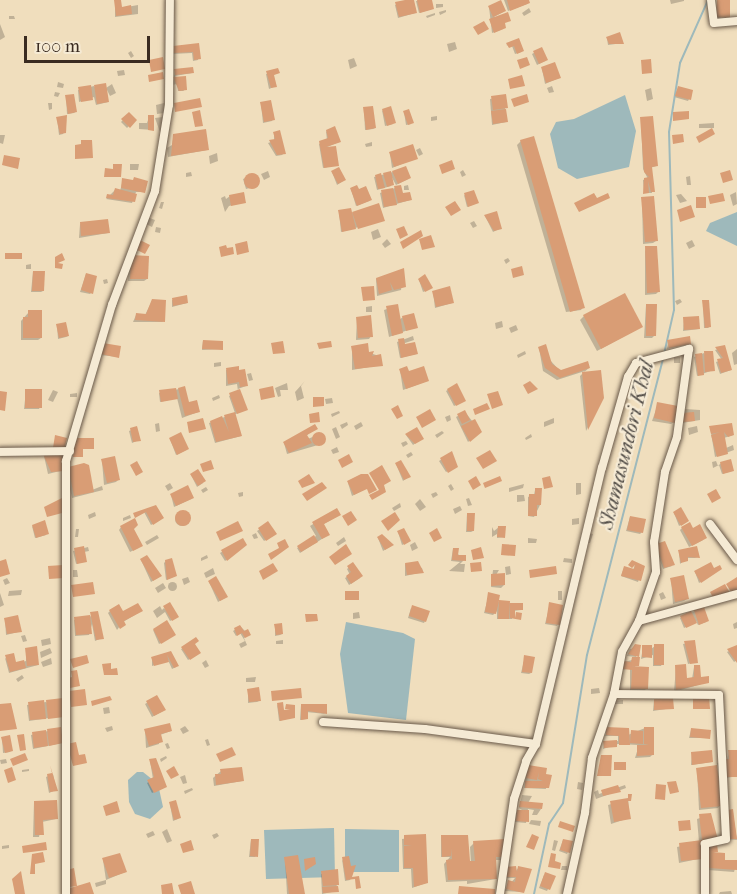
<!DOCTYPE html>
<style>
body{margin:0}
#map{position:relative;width:737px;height:894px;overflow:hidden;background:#f0debd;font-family:"IM FELL French Canon",serif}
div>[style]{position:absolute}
.water>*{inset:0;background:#9eb9bb}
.shadow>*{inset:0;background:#0003}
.round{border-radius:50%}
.stream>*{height:2px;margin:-1px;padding:0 1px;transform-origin:1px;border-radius:1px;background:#9eb9bb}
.building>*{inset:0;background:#d99d75}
.roads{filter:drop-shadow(0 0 2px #685848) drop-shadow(0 0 2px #685848)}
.street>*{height:8px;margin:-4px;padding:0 4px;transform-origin:4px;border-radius:4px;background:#f5ead4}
span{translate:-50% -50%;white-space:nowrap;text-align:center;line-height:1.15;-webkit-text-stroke:4.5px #f5ead4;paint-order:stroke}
.water-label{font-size:21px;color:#534e48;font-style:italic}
.scale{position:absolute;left:24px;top:36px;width:126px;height:27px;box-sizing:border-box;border:3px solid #3a2b21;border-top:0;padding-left:8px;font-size:18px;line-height:21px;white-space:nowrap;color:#3a2b21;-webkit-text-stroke:4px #f5ead4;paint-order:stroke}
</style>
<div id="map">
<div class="water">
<div style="clip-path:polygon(625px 95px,636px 131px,629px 167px,577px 179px,558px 168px,550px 134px,556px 122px,574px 119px)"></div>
<div style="clip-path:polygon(737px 212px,737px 246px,706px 231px,710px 223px)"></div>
<div style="clip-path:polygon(346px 622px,403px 633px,415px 639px,406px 720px,348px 713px,340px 654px)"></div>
<div style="clip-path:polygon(137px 772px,143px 772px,158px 784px,163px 807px,150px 819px,135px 814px,129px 802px,128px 780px)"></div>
<div style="clip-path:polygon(334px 828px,335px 877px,266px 879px,264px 830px)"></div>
<div style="clip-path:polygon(345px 829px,399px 830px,399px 872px,345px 872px)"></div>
</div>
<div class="shadow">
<div style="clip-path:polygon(412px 0,415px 13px,398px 18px,395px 5px)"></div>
<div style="clip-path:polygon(430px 0,432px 9px,419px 13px,416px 1px)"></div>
<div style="clip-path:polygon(504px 0,527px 0,527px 4px,508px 11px)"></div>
<div style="clip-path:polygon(670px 0,684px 0,684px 1px,671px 4px)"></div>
<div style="clip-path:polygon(115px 2px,121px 8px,138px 5px,138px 14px,115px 17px)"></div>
<div style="clip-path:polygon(443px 4px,443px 7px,436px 8px,436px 4px)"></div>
<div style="clip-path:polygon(489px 7px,503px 12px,494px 17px,503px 24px,503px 29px,492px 33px)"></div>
<div style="clip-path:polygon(529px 8px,531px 12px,524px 16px,522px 13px)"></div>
<div style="clip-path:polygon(446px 10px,446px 12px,440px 15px,439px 12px)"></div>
<div style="clip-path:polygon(435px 13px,435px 15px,427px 18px,426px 16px)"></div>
<div style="clip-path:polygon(9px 16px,14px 16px,15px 19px,9px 19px)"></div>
<div style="clip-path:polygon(0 24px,5px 37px,0 40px)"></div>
<div style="clip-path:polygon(607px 38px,623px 43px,608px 45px)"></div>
<div style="clip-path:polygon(518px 40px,521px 52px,515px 54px,512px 46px,506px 45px)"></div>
<div style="clip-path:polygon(455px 42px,457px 49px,449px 52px,447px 44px)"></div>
<div style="clip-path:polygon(198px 45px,198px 60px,193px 61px,192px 53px,172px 54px,172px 49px)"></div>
<div style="clip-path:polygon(541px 49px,545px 61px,537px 65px,532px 54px)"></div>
<div style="clip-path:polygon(131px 51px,134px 56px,131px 58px,128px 53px)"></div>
<div style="clip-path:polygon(354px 58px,357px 66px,350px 69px,348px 60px)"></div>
<div style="clip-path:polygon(542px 69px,559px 78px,545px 84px)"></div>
<div style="clip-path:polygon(124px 70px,125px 75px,118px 76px,117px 71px)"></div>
<div style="clip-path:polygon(175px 71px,192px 73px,175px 76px,184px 91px,178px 91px,177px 84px,172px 85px)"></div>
<div style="clip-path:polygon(278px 73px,273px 75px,276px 86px,269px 89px,266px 74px)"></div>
<div style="clip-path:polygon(58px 82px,64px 84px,63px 88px,57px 87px)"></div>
<div style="clip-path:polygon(112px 84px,116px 93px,110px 96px,106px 88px)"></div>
<div style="clip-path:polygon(94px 86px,108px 102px,96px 105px,94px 97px,79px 102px,78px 90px)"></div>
<div style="clip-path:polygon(552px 86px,554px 92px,549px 93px,547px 88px)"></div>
<div style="clip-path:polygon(651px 88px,653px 99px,647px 101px,645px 90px)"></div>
<div style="clip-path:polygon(678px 88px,689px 99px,688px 101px,674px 97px)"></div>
<div style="clip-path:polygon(55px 92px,60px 93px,58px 97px,54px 96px)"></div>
<div style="clip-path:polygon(66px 96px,75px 112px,74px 113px,67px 114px)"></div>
<div style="clip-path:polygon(504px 96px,506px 122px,492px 125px,490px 99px)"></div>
<div style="clip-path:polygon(48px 103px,52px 103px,52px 109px,49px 110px)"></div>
<div style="clip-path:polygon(164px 103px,164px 113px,157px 114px,156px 105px)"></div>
<div style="clip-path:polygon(261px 104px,273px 119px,272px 121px,263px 123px)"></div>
<div style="clip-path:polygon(364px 109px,375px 128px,373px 129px,365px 130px)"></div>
<div style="clip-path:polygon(382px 110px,393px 124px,385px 126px)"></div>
<div style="clip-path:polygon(404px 112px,411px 124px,406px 125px)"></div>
<div style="clip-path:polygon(129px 114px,135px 120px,127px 128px,121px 122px)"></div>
<div style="clip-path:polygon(437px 116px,437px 120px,431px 121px,431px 117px)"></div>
<div style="clip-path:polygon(149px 117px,153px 130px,139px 129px,139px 123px,147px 123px)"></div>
<div style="clip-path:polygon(163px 117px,164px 131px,160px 132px,155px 118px)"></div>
<div style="clip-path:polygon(57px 118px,64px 132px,63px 134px,59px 135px)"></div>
<div style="clip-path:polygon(641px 119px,656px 166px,650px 168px,652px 193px,644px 193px,643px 180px,648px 179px,643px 169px)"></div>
<div style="clip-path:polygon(714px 123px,714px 128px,699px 128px,699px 124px)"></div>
<div style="clip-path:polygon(326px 131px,339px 142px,327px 147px,337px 165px,323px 168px,319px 144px,327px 140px)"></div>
<div style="clip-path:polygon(274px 133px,284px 153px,282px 155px,276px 156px,268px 143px,274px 141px)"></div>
<div style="clip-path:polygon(0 135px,5px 135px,3px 144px,0 143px)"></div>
<div style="clip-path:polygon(174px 135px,207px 150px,168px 157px,167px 148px,172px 145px)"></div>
<div style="clip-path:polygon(521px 141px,583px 307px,581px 310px,566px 312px,517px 145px)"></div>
<div style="clip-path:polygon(372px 142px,372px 146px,366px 147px,365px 144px)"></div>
<div style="clip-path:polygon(420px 148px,423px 154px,419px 156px,416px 150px)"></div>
<div style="clip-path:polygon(217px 153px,218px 161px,210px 164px,209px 156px)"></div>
<div style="clip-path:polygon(390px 154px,416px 158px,392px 168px)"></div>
<div style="clip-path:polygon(130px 164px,139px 164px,138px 170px,130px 170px)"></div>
<div style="clip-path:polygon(463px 170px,466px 175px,462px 177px,460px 172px)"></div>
<div style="clip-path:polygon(268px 171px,270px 177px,264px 180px,261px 174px)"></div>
<div style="clip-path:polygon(191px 172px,192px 176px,186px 177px,186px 173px)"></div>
<div style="clip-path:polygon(332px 172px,343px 181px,337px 185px)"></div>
<div style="clip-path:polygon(393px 172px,408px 179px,396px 185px,391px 176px,391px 186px,377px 190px,374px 177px)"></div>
<div style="clip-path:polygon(251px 176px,252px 179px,258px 176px,259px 185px,246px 189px,243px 179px)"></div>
<div style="clip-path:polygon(690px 176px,691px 185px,687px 185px,686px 177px)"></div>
<div style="clip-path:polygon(123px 180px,143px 192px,136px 192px,132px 203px,106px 199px,115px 190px,120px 191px)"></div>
<div style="clip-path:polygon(408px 185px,409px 190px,404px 190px,404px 186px)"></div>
<div style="clip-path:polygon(395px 188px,410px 200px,383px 208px,380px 193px)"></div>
<div style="clip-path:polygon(351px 189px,369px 201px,356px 206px)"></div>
<div style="clip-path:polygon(736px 192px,737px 204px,733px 206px,730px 195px)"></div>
<div style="clip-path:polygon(681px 194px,687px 201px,680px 203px,676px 195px)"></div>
<div style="clip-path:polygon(464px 195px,477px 203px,467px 207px)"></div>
<div style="clip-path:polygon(225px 196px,226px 199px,230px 196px,244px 202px,229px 206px,225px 212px,221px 198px)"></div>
<div style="clip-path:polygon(642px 199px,656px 241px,653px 243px,643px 244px)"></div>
<div style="clip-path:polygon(161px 202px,164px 202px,162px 209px,159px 208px)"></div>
<div style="clip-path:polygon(339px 212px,353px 213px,383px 220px,341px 232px)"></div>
<div style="clip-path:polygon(485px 216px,501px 228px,493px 232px)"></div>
<div style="clip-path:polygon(147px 217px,155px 220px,152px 227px,144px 223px)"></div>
<div style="clip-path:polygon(474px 221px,477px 226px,473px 228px,470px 223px)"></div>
<div style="clip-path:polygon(80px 224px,108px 233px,79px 238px)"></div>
<div style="clip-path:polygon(156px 227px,161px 228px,160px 233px,155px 232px)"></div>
<div style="clip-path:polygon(378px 229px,381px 237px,373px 240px,371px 232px)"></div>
<div style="clip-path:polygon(387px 239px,391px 244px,385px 248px,382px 244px)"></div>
<div style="clip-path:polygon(692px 240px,695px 246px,689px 249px,686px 243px)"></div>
<div style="clip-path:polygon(645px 248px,658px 292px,656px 294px,645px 295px)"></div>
<div style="clip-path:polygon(508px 258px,510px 261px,506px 264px,504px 260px)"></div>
<div style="clip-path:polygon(129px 259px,147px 279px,144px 281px,128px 281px)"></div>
<div style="clip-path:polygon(31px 264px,31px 269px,26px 269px,26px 265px)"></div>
<div style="clip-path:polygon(403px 271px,401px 290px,377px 296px,376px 279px)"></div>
<div style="clip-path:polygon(33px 272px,43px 291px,41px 292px,31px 292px)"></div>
<div style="clip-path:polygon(86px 274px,91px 293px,90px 294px,80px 292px)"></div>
<div style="clip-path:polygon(107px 279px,108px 283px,104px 284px,103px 280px)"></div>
<div style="clip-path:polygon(419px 280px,429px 289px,423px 292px)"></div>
<div style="clip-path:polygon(433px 292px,452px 303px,435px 308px)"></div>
<div style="clip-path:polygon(680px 299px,682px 302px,677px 305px,675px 301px)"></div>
<div style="clip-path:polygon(172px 300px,187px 303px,172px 307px)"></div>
<div style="clip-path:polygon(152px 301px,163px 322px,133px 322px,136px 315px,145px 315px)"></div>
<div style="clip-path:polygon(703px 302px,710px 326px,708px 328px,704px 328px)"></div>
<div style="clip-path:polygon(646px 305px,655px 335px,652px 338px,644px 338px)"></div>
<div style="clip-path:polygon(372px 306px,372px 312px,366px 312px,366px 307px)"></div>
<div style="clip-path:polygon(396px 306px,399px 320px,403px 317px,416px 327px,389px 337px,384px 310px)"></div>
<div style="clip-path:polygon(29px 312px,41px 338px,38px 340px,21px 340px,21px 321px)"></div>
<div style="clip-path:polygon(584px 316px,641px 327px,597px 351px,580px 320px)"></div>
<div style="clip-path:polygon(357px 318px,371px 336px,369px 339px,356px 340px)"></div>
<div style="clip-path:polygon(684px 318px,699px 329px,683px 331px)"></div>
<div style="clip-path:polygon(502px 321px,503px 327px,496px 329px,495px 323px)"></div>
<div style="clip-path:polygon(57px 325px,68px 336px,66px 337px,58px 339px)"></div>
<div style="clip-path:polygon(516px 325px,518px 330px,511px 333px,509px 328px)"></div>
<div style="clip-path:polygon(413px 336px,414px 340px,402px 344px,416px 354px,400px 358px,397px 342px)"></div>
<div style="clip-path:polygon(203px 341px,221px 349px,202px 350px)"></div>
<div style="clip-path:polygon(668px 342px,689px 344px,667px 349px)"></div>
<div style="clip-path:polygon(102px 346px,118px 357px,100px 355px)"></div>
<div style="clip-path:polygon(352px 347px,379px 356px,381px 365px,352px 370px)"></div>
<div style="clip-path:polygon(724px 347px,731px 370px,720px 374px,716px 362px,722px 360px,715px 350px)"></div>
<div style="clip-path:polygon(539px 348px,560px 371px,589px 368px,583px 373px,603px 397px,586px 431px,580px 376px,585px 371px,557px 380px,543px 371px)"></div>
<div style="clip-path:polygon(737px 349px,737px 364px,734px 365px,732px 353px)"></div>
<div style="clip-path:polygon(525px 351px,526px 354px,518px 358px,517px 355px)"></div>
<div style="clip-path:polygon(704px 353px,713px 370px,697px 376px,694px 357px)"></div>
<div style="clip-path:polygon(674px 357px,680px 357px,680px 363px,674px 363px)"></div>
<div style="clip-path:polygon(221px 362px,221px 366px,214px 367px,214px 363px)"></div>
<div style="clip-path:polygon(226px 370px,244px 370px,246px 386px,238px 389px,246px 409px,234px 415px,241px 436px,215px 443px,209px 423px,235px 413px,229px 396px,238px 391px,237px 384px,226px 386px)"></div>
<div style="clip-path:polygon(400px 370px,427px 381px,403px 390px)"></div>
<div style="clip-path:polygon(251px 373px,253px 380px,249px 381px,247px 374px)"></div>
<div style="clip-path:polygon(305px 381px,301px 386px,304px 398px,297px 401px,295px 392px)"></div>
<div style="clip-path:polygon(287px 383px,288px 390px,280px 390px,281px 396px,278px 397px,275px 388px)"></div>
<div style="clip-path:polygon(456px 385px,462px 402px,454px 406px,446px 391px)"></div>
<div style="clip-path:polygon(184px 388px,188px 404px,198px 412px,182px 418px,177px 398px,160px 402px,159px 393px)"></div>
<div style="clip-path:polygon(53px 390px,58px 392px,53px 402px,48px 400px)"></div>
<div style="clip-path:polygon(26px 391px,40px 407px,39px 409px,24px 409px)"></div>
<div style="clip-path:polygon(77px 393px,77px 397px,70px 397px,70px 394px)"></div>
<div style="clip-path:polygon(219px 395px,220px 398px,213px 401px,212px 398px)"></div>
<div style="clip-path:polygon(332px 398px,333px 403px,326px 404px,325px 399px)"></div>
<div style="clip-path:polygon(658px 404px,674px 422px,671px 424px,652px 421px)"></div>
<div style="clip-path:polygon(685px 409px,700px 410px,700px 420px,682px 423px)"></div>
<div style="clip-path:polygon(339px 411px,340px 413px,332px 417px,331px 414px)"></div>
<div style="clip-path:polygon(465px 412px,480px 431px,468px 442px,456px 417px)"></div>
<div style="clip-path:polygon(450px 415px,451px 420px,447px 422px,445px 417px)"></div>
<div style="clip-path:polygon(554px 418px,554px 423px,544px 427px,544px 422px)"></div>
<div style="clip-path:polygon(347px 422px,348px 425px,342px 429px,340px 425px)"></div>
<div style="clip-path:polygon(361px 422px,363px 426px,356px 430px,354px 426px)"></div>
<div style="clip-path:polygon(159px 423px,160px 431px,156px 432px,155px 424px)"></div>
<div style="clip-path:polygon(314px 426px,303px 441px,322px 433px,325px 443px,287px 454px,284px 443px)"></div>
<div style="clip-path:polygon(697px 426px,698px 432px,689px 435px,688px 428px)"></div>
<div style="clip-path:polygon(336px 427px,340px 437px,336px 439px,332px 429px)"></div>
<div style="clip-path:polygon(710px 427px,733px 435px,724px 438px,726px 448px,733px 445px,734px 450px,715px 457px)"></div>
<div style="clip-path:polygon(136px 428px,139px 440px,132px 443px,129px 431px)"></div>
<div style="clip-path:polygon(442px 431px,444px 433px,437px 438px,435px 435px)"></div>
<div style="clip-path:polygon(531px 434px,532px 437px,526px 440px,525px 438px)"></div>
<div style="clip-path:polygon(406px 435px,420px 440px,413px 445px)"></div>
<div style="clip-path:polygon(170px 439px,186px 450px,176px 455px)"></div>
<div style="clip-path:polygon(406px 441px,408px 444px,403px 447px,401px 443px)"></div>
<div style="clip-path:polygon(337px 447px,339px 452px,333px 454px,331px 450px)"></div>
<div style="clip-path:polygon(411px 452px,413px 455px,408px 458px,406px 455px)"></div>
<div style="clip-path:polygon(451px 453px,457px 466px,446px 472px,439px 461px)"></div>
<div style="clip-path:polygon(44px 456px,64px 470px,48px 474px)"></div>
<div style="clip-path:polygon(102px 461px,119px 479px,116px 482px,104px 485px)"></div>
<div style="clip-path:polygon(716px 461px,718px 466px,721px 463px,732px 471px,722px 474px,719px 465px,713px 468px,712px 462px)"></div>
<div style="clip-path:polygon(396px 464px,407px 478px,403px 481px)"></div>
<div style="clip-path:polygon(66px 471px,92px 490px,102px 486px,103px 490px,72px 498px)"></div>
<div style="clip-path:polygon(191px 475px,203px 483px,197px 487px)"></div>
<div style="clip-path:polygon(170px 483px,173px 488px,168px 491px,165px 486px)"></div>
<div style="clip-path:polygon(348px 483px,367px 488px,352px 496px)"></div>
<div style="clip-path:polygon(576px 483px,581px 483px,581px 494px,576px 495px)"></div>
<div style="clip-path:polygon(451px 484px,454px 489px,451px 491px,448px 486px)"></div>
<div style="clip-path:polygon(524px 484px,523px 488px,509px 492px,509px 488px)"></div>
<div style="clip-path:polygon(206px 487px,208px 490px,203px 493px,201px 490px)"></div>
<div style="clip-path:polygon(535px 490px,540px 505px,534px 517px,528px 516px,528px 497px,534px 495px)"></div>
<div style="clip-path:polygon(243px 492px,243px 496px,239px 497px,238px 493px)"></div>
<div style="clip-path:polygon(436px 492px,438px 495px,433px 498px,431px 494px)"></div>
<div style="clip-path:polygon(171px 495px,191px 499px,174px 507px)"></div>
<div style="clip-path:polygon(517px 495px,524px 495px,525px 501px,517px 502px)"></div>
<div style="clip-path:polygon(469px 498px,472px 505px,468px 506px,466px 499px)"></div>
<div style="clip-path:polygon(420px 499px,426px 507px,420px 511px,415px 504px)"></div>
<div style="clip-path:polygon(400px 503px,401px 507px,394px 511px,392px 508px)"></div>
<div style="clip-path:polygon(460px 506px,462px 510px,455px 514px,453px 509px)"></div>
<div style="clip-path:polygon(156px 507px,161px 519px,151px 525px,144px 512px,134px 514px)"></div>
<div style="clip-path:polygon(336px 510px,336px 517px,322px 525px,325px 537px,300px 553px,297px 548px,316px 536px,310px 526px)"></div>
<div class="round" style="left:175px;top:512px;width:14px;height:14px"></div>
<div style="clip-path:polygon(95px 512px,96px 516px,89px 519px,88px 515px)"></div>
<div style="clip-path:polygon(674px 513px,686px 522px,679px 526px)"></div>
<div style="clip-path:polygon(467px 514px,473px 531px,471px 532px,466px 532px)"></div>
<div style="clip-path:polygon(130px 515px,131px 518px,123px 521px,123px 518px)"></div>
<div style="clip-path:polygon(630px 517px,642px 532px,640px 534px,626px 531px)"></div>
<div style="clip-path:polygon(579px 518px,579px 524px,572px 525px,572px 519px)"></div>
<div style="clip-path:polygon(268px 524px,273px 535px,264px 541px,257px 531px)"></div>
<div style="clip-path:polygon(32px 526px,46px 535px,35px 538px)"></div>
<div style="clip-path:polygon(121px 527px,133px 529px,138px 548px,130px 552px,119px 530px)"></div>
<div style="clip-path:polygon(492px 527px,494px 531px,499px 527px,504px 537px,497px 538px,497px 534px,492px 537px)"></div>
<div style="clip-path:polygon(682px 528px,703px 540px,689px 547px,680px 530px)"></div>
<div style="clip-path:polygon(76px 529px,79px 529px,78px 537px,75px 537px)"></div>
<div style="clip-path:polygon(398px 532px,408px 542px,402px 545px)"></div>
<div style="clip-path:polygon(256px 533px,258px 538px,254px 539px,252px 535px)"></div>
<div style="clip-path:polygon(589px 533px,593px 534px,590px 543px,586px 543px)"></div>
<div style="clip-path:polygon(157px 535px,159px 538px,147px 545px,145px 542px)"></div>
<div style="clip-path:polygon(344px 537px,346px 541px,338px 546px,336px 543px)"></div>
<div style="clip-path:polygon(378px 538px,391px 546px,383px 551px)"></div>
<div style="clip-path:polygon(528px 538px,537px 539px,536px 543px,528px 543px)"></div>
<div style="clip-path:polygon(242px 540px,245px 545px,225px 561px,220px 553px)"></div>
<div style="clip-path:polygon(415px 542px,418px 548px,412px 551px,410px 545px)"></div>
<div style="clip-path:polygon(655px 546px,672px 566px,663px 569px)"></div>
<div style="clip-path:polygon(88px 547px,89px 551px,84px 552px,86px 561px,76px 564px,73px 551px)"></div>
<div style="clip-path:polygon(453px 549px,464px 560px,460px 564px,465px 564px,464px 572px,449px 571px,460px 562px,451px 561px)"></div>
<div style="clip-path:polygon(679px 552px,698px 558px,686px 558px,680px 564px)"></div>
<div style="clip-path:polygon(207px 555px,208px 558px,201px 561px,201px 558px)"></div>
<div style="clip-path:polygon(564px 558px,572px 559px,572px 563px,563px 562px)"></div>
<div style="clip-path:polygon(141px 560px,159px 577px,151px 582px)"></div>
<div style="clip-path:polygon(166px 561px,175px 576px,166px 580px,164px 563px)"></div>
<div style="clip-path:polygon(353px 564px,360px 578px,349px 585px,345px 578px,350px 575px,347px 569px)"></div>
<div style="clip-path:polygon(405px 564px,422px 568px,423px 572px,405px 576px)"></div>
<div style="clip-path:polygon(635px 565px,643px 567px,638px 582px,621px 576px,624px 568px,633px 570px)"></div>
<div style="clip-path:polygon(510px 566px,511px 574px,506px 575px,505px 567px)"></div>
<div style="clip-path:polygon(213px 568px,215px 574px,206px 578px,204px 573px)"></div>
<div style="clip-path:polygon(73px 570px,77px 570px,78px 577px,73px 577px)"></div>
<div style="clip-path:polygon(493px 570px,499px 570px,496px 575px,504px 585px,501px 588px,491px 587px)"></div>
<div style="clip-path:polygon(695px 572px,715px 573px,699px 583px)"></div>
<div style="clip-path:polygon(188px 577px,190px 582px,184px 585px,182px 579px)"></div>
<div style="clip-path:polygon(7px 578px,10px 583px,5px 585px,3px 580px)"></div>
<div style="clip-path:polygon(671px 579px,687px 599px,684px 601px,673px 604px)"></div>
<div class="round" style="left:167.5px;top:581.5px;width:9px;height:9px"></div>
<div style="clip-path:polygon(209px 582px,225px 598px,218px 602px)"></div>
<div style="clip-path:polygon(163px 583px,166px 588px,158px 593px,155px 588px)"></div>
<div style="clip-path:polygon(22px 590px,21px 595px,8px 596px,9px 591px)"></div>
<div style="clip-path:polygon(558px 591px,562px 591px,562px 600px,558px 600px)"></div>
<div style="clip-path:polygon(663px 592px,666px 598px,661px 600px,659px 594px)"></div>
<div style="clip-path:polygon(0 593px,4px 605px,0 607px)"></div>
<div style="clip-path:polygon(489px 594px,497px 602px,521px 604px,521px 610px,513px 611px,512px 619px,497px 619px,497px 611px,493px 615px,484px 613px)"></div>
<div style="clip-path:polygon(550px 604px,558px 624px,557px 626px,545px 624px)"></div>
<div style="clip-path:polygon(160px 606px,162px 610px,164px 608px,175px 618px,170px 621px,165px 612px,157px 618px,153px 611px)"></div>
<div style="clip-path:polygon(411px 608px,425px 621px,424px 623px,408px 618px)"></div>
<div style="clip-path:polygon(110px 611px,122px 613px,138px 613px,123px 622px,117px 630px,108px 613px)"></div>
<div style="clip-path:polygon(695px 611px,706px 622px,698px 625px,696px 621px,684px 628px,680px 618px)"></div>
<div style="clip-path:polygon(359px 612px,360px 618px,353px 619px,353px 613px)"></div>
<div style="clip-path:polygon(92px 616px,102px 638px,95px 641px,92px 624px,89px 635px,75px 636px,74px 620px)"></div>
<div style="clip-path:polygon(5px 619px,18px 632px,6px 635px)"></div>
<div style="clip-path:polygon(737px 622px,737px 628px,734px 629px,733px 624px)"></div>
<div style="clip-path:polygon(275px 625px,282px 634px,280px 635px,275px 636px)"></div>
<div style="clip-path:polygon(240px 626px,249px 635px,244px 638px,247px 645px,241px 648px,239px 644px,245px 641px,240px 633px,236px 636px,233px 631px)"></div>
<div style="clip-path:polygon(153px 630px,173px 636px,159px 644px)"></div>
<div style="clip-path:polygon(25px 635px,27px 641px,23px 642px,21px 636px)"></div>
<div style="clip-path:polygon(50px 638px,51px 644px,42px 646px,41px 640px)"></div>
<div style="clip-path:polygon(283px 640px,283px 644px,276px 644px,276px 641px)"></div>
<div style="clip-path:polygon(694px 642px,696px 662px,688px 664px,683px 644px)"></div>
<div style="clip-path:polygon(193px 644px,197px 654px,188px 660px,181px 649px)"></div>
<div style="clip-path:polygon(655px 646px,662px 664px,661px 666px,653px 666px,653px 655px,641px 659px,643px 647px,651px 649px)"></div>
<div style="clip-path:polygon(640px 647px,636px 657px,627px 656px,630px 649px)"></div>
<div style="clip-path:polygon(737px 647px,737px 660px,734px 662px,727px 652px)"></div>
<div style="clip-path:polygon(50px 648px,52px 653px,41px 658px,40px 652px)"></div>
<div style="clip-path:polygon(26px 649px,38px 665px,9px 673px,5px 658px,15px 664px,26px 661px)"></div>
<div style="clip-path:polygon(171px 653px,176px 667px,172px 669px,168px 660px,152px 666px,152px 658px)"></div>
<div style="clip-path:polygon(525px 657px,531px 673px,529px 674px,521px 673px)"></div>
<div style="clip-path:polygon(51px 658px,52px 664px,43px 667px,41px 662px)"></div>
<div style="clip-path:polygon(636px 659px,635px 668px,646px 689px,644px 691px,630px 691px,630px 668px,622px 670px,624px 662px)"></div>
<div style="clip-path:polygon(206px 660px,209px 666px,205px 668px,202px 663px)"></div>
<div style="clip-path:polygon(676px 666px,686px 679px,692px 679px,694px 667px,700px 678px,708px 682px,674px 692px)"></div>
<div style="clip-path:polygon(22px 675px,24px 678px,18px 682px,16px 679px)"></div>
<div style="clip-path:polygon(256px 677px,255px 682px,246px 682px,246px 678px)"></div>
<div style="clip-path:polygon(599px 688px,600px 693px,591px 694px,591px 689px)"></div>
<div style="clip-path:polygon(248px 690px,259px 701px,257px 702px,248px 703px)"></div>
<div style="clip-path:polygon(157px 697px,163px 711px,152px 717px,145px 704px)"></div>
<div style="clip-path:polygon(623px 700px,623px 704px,614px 704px,614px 701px)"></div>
<div style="clip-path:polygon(654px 700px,672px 708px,653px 711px)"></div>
<div style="clip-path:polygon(46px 702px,62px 716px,29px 721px,27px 705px)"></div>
<div style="clip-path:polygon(277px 704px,284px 717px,294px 717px,279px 721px)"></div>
<div style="clip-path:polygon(301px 705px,326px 714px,306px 712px,306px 719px,300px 720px)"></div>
<div style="clip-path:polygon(109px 707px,110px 713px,104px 714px,103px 708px)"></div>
<div style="clip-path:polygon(112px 726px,113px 730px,107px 732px,105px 728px)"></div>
<div style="clip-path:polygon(185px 726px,189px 731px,183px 734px,180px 729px)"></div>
<div style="clip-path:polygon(645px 728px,653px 754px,650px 757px,635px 758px,639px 745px,618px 744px,603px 749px,604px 742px,618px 741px,618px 736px,605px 736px,607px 729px,628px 735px)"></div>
<div style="clip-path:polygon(145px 730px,171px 731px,160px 735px,159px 744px,146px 748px)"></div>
<div style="clip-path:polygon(691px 730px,708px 738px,689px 738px)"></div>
<div style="clip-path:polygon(48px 731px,62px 743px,33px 749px,31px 735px)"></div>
<div style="clip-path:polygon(2px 738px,11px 750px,10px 752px,3px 753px)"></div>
<div style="clip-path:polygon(208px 739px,210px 745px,207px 746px,205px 740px)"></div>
<div style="clip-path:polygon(168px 743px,170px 748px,167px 749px,165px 744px)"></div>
<div style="clip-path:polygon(729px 752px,737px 776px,721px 779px,717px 763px,727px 760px)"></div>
<div style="clip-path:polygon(692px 753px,712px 762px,691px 765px)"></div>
<div style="clip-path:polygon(166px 756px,167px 758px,161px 762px,160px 759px)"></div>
<div style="clip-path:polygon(6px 759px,7px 763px,1px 764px,0 760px)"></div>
<div style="clip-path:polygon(150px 761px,163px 788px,152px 793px,147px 783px,153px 779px)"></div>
<div style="clip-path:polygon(527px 768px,545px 769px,546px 789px,524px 788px)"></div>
<div style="clip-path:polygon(29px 769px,29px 771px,22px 772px,22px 770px)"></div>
<div style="clip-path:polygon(697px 769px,720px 805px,718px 808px,699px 810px)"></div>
<div style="clip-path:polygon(221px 771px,242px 781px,214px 786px,213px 778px)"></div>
<div style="clip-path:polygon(53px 774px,56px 790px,49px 793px,46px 777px)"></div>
<div style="clip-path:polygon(185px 775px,187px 783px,183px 784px,180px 777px)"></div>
<div style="clip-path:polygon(578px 782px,583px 783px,582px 790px,577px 789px)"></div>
<div style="clip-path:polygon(625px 785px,626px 788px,596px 799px,594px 792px,598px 790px,599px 794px)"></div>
<div style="clip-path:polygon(192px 788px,193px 790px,185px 794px,184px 791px)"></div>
<div style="clip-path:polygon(522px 795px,532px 796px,528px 803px,541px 809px,537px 815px,532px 815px,534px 810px,528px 809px,526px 823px,515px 822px,516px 813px,525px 812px,519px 808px)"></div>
<div style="clip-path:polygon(628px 795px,629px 818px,611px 824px,608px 805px,628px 799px)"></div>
<div style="clip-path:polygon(34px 802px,56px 819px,42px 822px,39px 837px,33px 837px)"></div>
<div style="clip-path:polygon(170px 804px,179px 818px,178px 819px,173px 821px)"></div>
<div style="clip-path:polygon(709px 815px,703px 858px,679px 863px,677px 847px,699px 842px,697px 819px)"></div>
<div style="clip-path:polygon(531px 820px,541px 821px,540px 826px,529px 824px)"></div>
<div style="clip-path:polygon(734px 822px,737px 840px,723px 839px)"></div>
<div style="clip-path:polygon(167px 829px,172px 841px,167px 843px,162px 832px)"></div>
<div style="clip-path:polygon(153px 831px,155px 835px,148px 838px,146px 834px)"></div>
<div style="clip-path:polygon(217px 833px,219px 836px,214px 839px,212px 835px)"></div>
<div style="clip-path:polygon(424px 836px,426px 883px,412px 888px,411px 869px,403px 869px,402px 839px)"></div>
<div style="clip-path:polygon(441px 836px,468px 863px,471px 863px,470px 847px,474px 843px,504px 841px,501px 860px,495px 860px,496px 879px,467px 884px,467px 881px,446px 882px,444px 864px,450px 857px,441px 857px)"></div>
<div style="clip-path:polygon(251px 840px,256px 856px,255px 857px,249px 857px)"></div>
<div style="clip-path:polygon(554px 840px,558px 841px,555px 851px,552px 850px)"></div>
<div style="clip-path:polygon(563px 840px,568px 852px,567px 854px,559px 851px)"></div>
<div style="clip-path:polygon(9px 845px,9px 848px,2px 849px,2px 846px)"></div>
<div style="clip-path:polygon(716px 851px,713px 854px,723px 861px,737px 862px,734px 872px,707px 870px,706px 853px)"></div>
<div style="clip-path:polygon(285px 858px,303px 894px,287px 894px)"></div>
<div style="clip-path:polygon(342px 859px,351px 878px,350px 880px,345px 881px)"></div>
<div style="clip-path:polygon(103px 860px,125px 872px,106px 880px)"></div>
<div style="clip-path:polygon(562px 866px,567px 866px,567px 870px,561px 870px)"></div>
<div style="clip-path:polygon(519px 867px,522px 892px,504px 891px,515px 878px,505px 878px,504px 869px,515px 872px)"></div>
<div style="clip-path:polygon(336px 871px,337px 891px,322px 894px,321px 874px)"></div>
<div style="clip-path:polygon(544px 875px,554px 877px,547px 891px,539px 888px)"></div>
<div style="clip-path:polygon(106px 880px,106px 884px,96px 887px,95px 883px)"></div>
<div style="clip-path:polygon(731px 891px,732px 894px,719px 894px,720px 892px)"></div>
</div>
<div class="stream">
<div style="left:664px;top:354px;width:45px;rotate:-77.2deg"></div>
<div style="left:674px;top:310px;width:178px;rotate:-91.6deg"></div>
<div style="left:669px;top:132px;width:70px;rotate:-80.9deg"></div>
<div style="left:680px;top:63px;width:69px;rotate:-66deg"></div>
<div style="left:534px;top:894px;width:72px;rotate:-77.9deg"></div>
<div style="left:549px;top:824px;width:25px;rotate:-56deg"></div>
<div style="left:563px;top:803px;width:150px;rotate:-80.8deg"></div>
<div style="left:587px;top:655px;width:305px;rotate:-75.6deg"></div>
</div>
<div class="building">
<div style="clip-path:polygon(114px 0,121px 0,122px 7px,131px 5px,132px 14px,116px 16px)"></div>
<div style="clip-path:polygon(405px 0,414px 0,417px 13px,399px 17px,395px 2px)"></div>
<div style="clip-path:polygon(417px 0,432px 0,434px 9px,420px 13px)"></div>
<div style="clip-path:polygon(501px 0,506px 11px,493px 17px,488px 6px)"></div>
<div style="clip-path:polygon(507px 0,529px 0,530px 3px,510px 11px)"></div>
<div style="clip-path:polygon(717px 0,730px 0,730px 18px,716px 17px)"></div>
<div style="clip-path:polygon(508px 12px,511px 21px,505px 23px,506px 28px,494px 33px,489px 19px)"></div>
<div style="clip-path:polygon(484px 21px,489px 29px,478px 35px,473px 27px)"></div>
<div style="clip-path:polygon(620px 32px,624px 44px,609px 44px,606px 37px)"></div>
<div style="clip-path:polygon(519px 38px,524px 51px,517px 54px,514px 46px,509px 48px,506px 43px)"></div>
<div style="clip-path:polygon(199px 43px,201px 59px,194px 60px,193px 52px,173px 53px,173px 46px)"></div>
<div style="clip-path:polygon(542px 47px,548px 60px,539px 64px,533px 51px)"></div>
<div style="clip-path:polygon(163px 57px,165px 69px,151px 72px,149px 60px)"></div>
<div style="clip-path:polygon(527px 57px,530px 65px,520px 69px,517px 60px)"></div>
<div style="clip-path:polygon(651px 59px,652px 73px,642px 74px,641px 60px)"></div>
<div style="clip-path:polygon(555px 62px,561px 78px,546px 83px,541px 67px)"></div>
<div style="clip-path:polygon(193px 67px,194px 73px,175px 75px,174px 69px)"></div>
<div style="clip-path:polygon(278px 68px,280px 73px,274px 75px,277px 87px,271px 88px,266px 71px)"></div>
<div style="clip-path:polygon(163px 72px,164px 79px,149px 82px,148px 75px)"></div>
<div style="clip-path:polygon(522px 75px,525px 86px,510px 89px,508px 79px)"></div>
<div style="clip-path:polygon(186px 76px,187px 90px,179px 91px,173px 77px)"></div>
<div style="clip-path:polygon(106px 83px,109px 102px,97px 104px,94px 85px)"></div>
<div style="clip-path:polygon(91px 85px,93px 100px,81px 102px,78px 87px)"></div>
<div style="clip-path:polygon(678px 86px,693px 90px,691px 100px,675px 96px)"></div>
<div style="clip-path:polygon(74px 94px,77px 112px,68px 114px,65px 95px)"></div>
<div style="clip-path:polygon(506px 94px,508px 108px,493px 110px,491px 96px)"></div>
<div style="clip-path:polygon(527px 94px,529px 102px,514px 107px,511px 99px)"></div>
<div style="clip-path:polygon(200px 98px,202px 107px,175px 112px,174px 103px)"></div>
<div style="clip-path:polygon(271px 100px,275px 120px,264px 122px,260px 102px)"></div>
<div style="clip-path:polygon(373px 106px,376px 128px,366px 130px,363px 107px)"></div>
<div style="clip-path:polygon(391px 106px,396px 123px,387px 126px,382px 109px)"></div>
<div style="clip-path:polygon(409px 109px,414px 123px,408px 125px,403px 111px)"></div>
<div style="clip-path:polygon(506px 109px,508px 122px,493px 124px,491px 111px)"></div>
<div style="clip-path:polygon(200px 110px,203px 126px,195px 127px,192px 112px)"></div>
<div style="clip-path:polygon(689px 111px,689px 119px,673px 121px,673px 112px)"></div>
<div style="clip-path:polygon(129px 112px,137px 120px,130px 128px,121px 119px)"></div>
<div style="clip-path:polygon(67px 115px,66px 133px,60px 134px,56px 117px)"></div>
<div style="clip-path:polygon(148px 115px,154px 115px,154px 131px,148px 130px)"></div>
<div style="clip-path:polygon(653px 116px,658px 166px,652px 167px,655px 192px,651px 192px,648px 181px,649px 193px,643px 194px,644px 178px,649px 177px,644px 172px,640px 117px)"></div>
<div style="clip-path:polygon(335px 126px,341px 142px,326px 147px,336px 146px,339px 166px,324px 168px,319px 141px,328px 138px,326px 130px)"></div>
<div style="clip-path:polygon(712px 128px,715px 134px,699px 143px,696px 137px)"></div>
<div style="clip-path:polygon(206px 129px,209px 150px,171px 156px,173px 134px)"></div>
<div style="clip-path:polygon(280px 130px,286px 154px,277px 155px,269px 140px,275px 139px,273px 132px)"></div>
<div style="clip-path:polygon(683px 134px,684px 142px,673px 144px,672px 135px)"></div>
<div style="clip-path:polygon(534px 136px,585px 308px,570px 312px,520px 140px)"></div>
<div style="clip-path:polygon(81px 140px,92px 140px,93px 158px,75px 159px,75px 145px,81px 144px)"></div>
<div style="clip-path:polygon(413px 144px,418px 159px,394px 167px,389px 152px)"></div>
<div style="clip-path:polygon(4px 155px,20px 158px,18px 169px,2px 165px)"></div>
<div style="clip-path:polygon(452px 160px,455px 169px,442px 174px,439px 165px)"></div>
<div style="clip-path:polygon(113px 164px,122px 164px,121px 177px,104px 177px,105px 168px,113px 169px)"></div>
<div style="clip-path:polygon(406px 166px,411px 178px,398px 184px,392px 171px)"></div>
<div style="clip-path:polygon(339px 167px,346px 180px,338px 184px,331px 171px)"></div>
<div style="clip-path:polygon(730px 170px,733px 180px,723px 183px,720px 173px)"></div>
<div style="clip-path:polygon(391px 171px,394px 185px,387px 187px,383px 173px)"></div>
<div style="clip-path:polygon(381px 173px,385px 188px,378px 189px,375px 175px)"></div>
<div class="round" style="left:244px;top:173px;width:16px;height:16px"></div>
<div style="clip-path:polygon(134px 177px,148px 181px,145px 193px,121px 188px,122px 178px,133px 180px)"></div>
<div style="clip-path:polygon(357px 185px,359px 189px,366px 186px,372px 200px,357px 206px,350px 188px)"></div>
<div style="clip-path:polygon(401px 185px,403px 193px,410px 192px,412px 200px,398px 203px,394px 186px)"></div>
<div style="clip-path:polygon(115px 188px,137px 194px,135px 202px,106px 198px,107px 194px,113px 195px)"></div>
<div style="clip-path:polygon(393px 188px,397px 205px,384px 207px,381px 190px)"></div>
<div style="clip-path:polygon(474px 190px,479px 203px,468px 207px,464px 193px)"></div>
<div style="clip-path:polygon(244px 192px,246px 203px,231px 206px,229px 195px)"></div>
<div style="clip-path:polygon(594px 193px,597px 198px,608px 193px,610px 198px,579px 212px,574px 203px)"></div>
<div style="clip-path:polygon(723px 193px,725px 201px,710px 204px,708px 196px)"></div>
<div style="clip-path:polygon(654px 196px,658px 241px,645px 242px,641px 197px)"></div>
<div style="clip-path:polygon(696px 197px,706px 197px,706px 208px,696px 208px)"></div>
<div style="clip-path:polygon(455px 201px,461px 210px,451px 216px,445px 207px)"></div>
<div style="clip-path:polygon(379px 203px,385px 221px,358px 229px,352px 212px)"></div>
<div style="clip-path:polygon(691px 205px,695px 217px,680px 222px,677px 210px)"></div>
<div style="clip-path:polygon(351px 208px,356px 229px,342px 232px,338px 210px)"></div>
<div style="clip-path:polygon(497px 211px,502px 229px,494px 231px,484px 215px)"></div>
<div style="clip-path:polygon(108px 219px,110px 233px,81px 236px,80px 222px)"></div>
<div style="clip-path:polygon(404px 226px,408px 235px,400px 239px,396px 229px)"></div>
<div style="clip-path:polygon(421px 230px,423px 236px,403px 249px,400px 242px)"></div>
<div style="clip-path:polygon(431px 235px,435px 247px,422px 250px,419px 239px)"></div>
<div style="clip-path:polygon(138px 239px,150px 245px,145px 254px,133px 248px)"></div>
<div style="clip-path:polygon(247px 241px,249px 252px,237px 255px,235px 244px)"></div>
<div style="clip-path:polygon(226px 245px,227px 248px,233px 247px,234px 254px,221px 257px,219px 247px)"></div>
<div style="clip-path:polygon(645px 246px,657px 246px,660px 292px,647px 293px)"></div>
<div style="clip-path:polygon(5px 253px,22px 253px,22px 259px,5px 259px)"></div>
<div style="clip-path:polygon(62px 253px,65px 260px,58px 263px,63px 264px,62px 269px,55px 268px,55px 257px)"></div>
<div style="clip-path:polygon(131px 255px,149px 256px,148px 279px,130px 279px)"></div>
<div style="clip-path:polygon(522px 266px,524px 275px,513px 278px,511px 269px)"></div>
<div style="clip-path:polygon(404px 268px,406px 287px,394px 290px,390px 282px,392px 290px,379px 294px,376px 278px)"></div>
<div style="clip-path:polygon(33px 271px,45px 271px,44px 291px,32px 291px)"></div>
<div style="clip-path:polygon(86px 273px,97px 276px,93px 294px,81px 290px)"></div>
<div style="clip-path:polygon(425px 274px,433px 288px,425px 292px,418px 279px)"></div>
<div style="clip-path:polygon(374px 286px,375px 300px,363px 301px,361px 287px)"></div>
<div style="clip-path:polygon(450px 286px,454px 303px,436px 307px,432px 291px)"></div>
<div style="clip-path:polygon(625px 293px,643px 327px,601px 349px,583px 315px)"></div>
<div style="clip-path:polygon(187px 295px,188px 303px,173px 306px,172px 298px)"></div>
<div style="clip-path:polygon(152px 299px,166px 300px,165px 322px,135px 320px,136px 313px,146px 314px)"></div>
<div style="clip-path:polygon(702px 300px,709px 300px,711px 327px,705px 328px)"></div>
<div style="clip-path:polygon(398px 304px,403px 333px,392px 336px,386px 306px)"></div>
<div style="clip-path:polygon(646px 304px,657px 304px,656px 336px,646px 336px)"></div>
<div style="clip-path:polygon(28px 310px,42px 310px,42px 338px,23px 338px,23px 317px,28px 317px)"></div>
<div style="clip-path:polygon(414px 313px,418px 328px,406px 331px,402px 316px)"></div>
<div style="clip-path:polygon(371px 315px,373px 337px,358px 338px,356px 317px)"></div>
<div style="clip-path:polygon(699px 316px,700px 329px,684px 330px,683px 317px)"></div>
<div style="clip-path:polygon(66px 322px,69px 336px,59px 338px,56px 324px)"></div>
<div style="clip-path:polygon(690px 336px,691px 344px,669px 348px,667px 340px)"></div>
<div style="clip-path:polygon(404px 338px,405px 344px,415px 342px,418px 354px,401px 358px,398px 339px)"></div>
<div style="clip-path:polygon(203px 340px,223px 341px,223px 350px,202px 349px)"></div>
<div style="clip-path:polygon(283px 341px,285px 353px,273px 354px,271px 343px)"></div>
<div style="clip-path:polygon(331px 341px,332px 347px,319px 349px,317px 343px)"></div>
<div style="clip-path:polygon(103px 343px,121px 346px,119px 358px,101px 354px)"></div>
<div style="clip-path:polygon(368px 343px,369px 352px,374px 351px,372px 356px,381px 354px,383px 366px,355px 369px,351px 346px)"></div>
<div style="clip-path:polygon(546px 344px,552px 364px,561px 370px,588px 361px,590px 368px,560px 378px,545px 368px,538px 347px)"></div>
<div style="clip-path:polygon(725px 345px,732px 370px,721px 373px,717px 359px,723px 358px,715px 347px)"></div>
<div style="clip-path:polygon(704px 351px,713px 351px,715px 371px,705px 372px)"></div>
<div style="clip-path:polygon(702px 353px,704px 375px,698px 376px,695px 354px)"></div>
<div style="clip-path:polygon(239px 366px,239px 370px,245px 369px,248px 386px,240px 387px,239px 382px,228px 384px,226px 368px)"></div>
<div style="clip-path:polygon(407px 366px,409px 371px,424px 366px,429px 381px,406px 389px,399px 369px)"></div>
<div style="clip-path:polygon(601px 370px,604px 398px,588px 430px,582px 372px)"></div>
<div style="clip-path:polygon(530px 381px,538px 389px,528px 394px,523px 385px)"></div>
<div style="clip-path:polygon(457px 383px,466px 401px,456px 406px,447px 389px)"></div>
<div style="clip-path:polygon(185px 386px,189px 402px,197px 400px,200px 412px,185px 416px,178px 388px)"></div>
<div style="clip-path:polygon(273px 386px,275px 397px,261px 400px,259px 389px)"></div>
<div style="clip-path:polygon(176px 388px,178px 399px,161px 402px,159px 390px)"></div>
<div style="clip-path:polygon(25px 389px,42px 389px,42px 408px,25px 408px)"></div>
<div style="clip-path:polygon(240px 389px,248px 410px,237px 414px,229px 393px)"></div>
<div style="clip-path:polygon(0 391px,7px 392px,5px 411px,0 410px)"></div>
<div style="clip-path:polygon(498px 391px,503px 405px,492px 409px,487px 394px)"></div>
<div style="clip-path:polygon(313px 397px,324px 397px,324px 406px,313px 407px)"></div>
<div style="clip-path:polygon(657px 402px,678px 406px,675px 423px,654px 418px)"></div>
<div style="clip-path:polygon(487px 403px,490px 409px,475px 415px,473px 409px)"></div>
<div style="clip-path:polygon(398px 405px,403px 416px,397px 419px,391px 409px)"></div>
<div style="clip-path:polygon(430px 409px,436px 420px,422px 428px,416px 417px)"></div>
<div style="clip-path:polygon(465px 410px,470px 420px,462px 424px,457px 414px)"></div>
<div style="clip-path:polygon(235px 412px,242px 436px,216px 442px,210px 421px,222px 416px,229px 432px,224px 415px)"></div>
<div style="clip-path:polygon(319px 412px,320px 422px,310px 423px,309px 414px)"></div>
<div style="clip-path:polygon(694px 412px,695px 421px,683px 422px,682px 413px)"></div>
<div style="clip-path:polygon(203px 418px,206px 429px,189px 433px,187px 422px)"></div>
<div style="clip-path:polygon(475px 419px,482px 432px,470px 442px,461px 426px)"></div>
<div style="clip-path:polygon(732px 423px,734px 435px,728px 437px,724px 432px,728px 454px,717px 457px,711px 435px,720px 432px,711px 434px,709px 426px)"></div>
<div style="clip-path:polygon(315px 424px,318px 429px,307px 435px,312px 443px,289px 453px,283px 442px)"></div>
<div style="clip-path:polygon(137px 426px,141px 441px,133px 442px,130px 428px)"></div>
<div style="clip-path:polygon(417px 427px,424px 439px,415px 444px,405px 434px)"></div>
<div class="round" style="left:312px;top:432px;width:14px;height:14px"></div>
<div style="clip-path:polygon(181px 432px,189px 449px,177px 455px,169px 438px)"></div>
<div style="clip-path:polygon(55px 435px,67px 438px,64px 450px,53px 448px)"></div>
<div style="clip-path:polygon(75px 438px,94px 438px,94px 449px,83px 449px,83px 457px,73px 457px)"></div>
<div style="clip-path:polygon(490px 450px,497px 461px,483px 469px,476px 458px)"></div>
<div style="clip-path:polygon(452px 451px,458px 467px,448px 473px,440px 458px)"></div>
<div style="clip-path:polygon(63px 452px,65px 471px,51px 472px,43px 454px)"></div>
<div style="clip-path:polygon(349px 454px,353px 462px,342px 468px,338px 460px)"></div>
<div style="clip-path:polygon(115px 456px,120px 480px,107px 483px,101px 459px)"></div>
<div style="clip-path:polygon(731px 459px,734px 471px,723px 474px,720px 462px)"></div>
<div style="clip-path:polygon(211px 460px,214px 469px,203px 472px,200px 464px)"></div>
<div style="clip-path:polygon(401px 460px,411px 477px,404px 480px,395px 463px)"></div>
<div style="clip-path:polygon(137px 461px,143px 472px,136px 476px,130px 465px)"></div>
<div style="clip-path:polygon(84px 463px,89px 465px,94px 492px,74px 496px,68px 467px)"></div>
<div style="clip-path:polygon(382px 465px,391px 481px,384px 485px,386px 492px,372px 500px,369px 495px,379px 490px,369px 473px)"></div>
<div style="clip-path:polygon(198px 469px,206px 481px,198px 486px,190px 474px)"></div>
<div style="clip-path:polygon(309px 474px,315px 483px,302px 488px,298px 481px)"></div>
<div style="clip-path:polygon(361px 474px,368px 474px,377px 490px,369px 494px,367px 489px,354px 495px,347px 481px)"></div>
<div style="clip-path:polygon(476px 476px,481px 485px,473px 490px,468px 481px)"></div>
<div style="clip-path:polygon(500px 476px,502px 481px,485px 488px,483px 483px)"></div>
<div style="clip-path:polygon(550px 476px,553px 487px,544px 489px,542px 478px)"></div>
<div style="clip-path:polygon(322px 482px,327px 488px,307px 501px,302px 494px)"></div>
<div style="clip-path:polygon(188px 485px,194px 498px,176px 506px,170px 494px)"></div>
<div style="clip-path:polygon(535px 488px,542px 488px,541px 505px,537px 505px,537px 516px,528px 516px,529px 494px,535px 494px)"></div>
<div style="clip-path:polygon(716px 489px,721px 498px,712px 503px,707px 494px)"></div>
<div style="clip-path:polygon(62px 498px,66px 512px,47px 517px,44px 507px)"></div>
<div style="clip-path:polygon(156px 505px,164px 518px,153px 525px,146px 512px,135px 518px,133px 513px)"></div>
<div style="clip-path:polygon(681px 507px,689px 521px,681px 526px,673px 512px)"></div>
<div style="clip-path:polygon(337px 508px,341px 515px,324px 524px,330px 535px,322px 539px,312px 522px)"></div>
<div class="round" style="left:175px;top:510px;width:16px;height:16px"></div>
<div style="clip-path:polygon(351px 511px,357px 520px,348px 526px,342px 516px)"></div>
<div style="clip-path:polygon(395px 512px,400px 520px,388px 531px,381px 521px)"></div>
<div style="clip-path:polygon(467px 513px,475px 513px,474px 531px,467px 531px)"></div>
<div style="clip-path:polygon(630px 516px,646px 519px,643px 533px,627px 530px)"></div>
<div style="clip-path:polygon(135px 518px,138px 525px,134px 529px,143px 546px,133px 551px,120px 526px)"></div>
<div style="clip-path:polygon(45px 520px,49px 534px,36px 538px,32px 525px)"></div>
<div style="clip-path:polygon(238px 521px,243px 531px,220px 541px,216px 532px)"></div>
<div style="clip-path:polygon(268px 521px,277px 534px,266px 541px,258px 528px)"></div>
<div style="clip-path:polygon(690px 522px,693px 528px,700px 524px,707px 538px,692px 546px,681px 527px)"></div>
<div style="clip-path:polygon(498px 526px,506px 526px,505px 538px,497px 537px)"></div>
<div style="clip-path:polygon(404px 528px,411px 541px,404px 545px,397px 531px)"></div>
<div style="clip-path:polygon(437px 528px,442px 538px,434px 542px,429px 533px)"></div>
<div style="clip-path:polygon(382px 534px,394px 545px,385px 550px,377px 537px)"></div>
<div style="clip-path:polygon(314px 535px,318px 542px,301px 552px,297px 546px)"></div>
<div style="clip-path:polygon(243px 538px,247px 545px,227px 561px,221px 550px)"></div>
<div style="clip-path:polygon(285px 539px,289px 547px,271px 560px,268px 554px,279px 548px,277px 543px)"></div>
<div style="clip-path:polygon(665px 541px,675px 565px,664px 568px,656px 544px)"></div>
<div style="clip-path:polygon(346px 544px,352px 554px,335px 565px,329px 557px)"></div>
<div style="clip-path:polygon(502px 544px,516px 545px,515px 556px,501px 555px)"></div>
<div style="clip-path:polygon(84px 546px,87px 562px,77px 564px,74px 548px)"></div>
<div style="clip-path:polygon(697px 546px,700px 558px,688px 557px,688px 561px,681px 563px,678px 550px)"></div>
<div style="clip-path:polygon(481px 547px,484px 558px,473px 560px,471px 550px)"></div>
<div style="clip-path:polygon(453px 548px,459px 548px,458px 555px,466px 555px,466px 561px,452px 560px)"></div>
<div style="clip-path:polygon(147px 555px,162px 576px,153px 581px,140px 559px)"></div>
<div style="clip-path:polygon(172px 558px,177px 576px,167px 580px,165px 560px)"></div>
<div style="clip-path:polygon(6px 559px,10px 574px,0 577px,0 561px)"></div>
<div style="clip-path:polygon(632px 560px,645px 566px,641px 581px,621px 576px,624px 566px,634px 569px,635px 565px,632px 568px,628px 565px)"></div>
<div style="clip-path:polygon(418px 561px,424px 573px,407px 575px,405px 563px)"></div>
<div style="clip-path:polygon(353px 562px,363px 576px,351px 584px,346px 576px,351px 572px,347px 566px)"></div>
<div style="clip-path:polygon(481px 562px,482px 571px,471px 572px,470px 563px)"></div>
<div style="clip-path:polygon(711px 562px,714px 568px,720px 565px,722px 569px,701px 583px,694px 571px)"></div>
<div style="clip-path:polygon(273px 563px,278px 571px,263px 580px,259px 571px)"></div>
<div style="clip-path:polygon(63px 565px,64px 578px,49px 579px,48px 566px)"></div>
<div style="clip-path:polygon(556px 566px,557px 574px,530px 578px,529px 570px)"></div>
<div style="clip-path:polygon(505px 573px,505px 585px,491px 586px,491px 574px)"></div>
<div style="clip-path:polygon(684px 575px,689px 599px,675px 602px,670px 578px)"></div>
<div style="clip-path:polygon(216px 576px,228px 597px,220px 601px,208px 581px)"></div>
<div style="clip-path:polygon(737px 577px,737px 592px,733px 595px,726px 584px)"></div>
<div style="clip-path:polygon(93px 582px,95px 594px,73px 597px,71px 585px)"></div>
<div style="clip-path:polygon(725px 584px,731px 595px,716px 603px,710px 592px)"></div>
<div style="clip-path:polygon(345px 591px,359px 591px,359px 600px,345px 600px)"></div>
<div style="clip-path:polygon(488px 592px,500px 595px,499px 600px,510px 601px,509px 619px,498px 619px,499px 601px,496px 614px,485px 612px)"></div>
<div style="clip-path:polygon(170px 602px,179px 617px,172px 621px,163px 606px)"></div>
<div style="clip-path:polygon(549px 602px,563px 605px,560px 625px,546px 623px)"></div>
<div style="clip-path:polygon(138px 603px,143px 611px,124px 621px,126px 625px,120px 629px,109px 610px,119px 604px,123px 611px)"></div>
<div style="clip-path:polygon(510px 603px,523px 603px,523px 610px,515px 610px,515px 618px,516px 612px,522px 613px,521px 620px,510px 618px)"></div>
<div style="clip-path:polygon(412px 605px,430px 611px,426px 622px,409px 616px)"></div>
<div style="clip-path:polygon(704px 607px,709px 621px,699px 625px,694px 610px)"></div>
<div style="clip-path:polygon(98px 611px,104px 639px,96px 640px,90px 612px)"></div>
<div style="clip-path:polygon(691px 611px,697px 623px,686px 628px,680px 616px)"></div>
<div style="clip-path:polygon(305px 614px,317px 614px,318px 621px,306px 622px)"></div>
<div style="clip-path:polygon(18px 615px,22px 632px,7px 634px,4px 618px)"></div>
<div style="clip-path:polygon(90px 615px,92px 634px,76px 635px,74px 617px)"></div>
<div style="clip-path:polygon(167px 620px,176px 635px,161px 644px,153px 629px)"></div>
<div style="clip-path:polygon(282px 623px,283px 634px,276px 635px,274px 624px)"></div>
<div style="clip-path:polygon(240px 625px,244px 631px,248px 629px,251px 635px,245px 638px,242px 633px,237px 636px,234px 628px)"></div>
<div style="clip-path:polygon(196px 637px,199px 641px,195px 644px,201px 653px,190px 660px,181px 647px)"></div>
<div style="clip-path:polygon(695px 640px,698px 663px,690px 664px,684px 641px)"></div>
<div style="clip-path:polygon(635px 644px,641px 645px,639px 657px,628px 654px)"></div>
<div style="clip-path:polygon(654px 644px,664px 644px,664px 665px,654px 665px)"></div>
<div style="clip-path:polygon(642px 645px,652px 645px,652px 658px,642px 657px)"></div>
<div style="clip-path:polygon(737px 645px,737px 663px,727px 649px)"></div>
<div style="clip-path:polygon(37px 646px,39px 665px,27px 666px,25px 648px)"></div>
<div style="clip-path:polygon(171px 651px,179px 666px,174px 668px,167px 655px,169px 662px,154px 666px,151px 657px)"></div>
<div style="clip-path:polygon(14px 653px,16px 662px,24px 660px,26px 668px,10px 672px,5px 655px)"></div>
<div style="clip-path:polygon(87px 655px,89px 663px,73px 668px,70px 659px)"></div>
<div style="clip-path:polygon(524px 655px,535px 657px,532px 673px,522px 672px)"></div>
<div style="clip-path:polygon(632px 657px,640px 657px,639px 666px,631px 666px,649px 667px,648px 689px,631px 689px,632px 670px,623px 669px,624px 661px,631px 662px)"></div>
<div style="clip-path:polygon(111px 663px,111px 669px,117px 668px,118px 675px,104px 675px,102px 664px)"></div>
<div style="clip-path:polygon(686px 664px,687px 678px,694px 677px,694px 665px,700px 665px,701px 677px,709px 676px,709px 683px,676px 690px,675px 665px)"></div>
<div style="clip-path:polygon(77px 670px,80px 686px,70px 688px,68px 678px,72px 677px,71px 671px)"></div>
<div style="clip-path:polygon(259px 687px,261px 701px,249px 702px,247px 689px)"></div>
<div style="clip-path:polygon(301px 688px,302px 698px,272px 701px,271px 691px)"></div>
<div style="clip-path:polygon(85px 689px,87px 705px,71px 707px,69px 691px)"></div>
<div style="clip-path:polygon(157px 695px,166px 710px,154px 716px,146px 701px)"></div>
<div style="clip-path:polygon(110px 696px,112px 700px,92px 706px,91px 701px)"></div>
<div style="clip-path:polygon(693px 696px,709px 696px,710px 709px,693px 709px)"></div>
<div style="clip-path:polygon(63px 698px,64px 717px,48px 719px,46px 700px)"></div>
<div style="clip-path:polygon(673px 698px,674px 709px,654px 710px,654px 699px)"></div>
<div style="clip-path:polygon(44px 700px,46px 719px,30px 720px,28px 702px)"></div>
<div style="clip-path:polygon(283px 702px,284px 710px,290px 709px,285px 709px,286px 704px,295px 705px,295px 718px,280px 721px,277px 703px)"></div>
<div style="clip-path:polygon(11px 703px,17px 729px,0 731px,0 704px)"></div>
<div style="clip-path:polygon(301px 704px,327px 704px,327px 714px,308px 711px,308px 719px,301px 720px)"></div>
<div style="clip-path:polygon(170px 723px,172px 731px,161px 734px,163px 742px,149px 746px,144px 729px)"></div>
<div style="clip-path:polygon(61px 727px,63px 743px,49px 746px,47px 729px)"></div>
<div style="clip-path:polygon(606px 727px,629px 728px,630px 745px,619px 745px,619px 736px,606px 735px)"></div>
<div style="clip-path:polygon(644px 727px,654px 727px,654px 755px,637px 756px,637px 745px,649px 745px,644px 744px)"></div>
<div style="clip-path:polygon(691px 728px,711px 730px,710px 739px,690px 737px)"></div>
<div style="clip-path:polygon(46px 730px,48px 746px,34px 748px,32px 732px)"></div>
<div style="clip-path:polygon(631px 730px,643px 731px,643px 744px,630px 743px)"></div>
<div style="clip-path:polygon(24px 734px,26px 750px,20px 751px,17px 735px)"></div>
<div style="clip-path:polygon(10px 735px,13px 751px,5px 753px,1px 737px)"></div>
<div style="clip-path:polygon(617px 740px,617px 747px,604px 748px,603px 741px)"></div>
<div style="clip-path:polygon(76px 742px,79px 755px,85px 754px,87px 763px,73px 766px,67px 744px)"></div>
<div style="clip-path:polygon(232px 747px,236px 755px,220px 762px,216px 754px)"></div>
<div style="clip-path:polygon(712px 750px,713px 762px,692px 765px,691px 752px)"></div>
<div style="clip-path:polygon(728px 750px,737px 750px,737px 777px,724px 777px,719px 759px,729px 759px)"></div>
<div style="clip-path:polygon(25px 753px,28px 760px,13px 766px,10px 759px)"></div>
<div style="clip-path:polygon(601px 755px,612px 755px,611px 776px,597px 776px)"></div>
<div style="clip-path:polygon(156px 758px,167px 787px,154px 793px,147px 780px,154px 777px,149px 759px)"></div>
<div style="clip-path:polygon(614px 762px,626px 762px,626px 770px,614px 770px)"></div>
<div style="clip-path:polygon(50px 765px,58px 791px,50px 792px,47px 774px,52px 773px)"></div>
<div style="clip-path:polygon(528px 765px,547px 768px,546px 774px,552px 775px,549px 788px,525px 788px,525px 781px,543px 781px,538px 779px,539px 772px,537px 780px,526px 778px)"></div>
<div style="clip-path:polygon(717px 765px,722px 806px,701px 808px,696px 768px)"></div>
<div style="clip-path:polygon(174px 766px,179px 775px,171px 779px,166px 771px)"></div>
<div style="clip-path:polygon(12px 767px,16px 780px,8px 783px,4px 770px)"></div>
<div style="clip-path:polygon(242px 767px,244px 781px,216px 785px,215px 774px,221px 774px,220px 769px)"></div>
<div style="clip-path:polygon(676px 781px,679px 792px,670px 794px,667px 782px)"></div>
<div style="clip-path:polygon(656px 784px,666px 785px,665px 800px,655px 799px)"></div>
<div style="clip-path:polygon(618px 785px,621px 792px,603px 796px,601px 790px)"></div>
<div style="clip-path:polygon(628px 794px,632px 794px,631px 801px,628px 801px,631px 819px,614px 822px,610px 801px,628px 798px)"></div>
<div style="clip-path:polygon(57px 800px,58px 819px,43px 820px,44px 835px,35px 835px,34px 801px)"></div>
<div style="clip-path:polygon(176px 800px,181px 818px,174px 820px,169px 802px)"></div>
<div style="clip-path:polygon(117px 801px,120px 812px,106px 816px,103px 806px)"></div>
<div style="clip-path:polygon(520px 801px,543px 803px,542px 809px,519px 807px)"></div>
<div style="clip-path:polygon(733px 809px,737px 839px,724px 839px,722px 811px)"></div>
<div style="clip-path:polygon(517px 810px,529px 810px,529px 822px,516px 821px)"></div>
<div style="clip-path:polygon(711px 813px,718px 840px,703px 841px,704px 859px,681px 861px,679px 843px,702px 840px,699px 814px)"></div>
<div style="clip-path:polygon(690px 820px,691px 830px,679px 831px,678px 821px)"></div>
<div style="clip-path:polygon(560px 821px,575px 826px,573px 832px,558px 827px)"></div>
<div style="clip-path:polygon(426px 834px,428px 883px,414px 887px,413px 868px,404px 868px,404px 846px,412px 846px,404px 845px,404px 835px)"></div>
<div style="clip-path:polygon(532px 834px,539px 837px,534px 850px,526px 847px)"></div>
<div style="clip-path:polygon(441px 835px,468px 835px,470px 861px,475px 861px,473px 841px,505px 839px,507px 857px,496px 857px,497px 879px,448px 880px,446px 860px,452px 859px,451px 848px,451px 856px,442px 857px)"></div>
<div style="clip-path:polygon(251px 839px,259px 839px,258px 857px,250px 856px)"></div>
<div style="clip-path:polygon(563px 839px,573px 841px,570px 853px,560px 850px)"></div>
<div style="clip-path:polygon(191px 840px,194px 850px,183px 853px,180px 844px)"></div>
<div style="clip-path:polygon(46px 842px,47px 850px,23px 853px,22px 846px)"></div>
<div style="clip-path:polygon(717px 844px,718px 852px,712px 852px,725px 853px,725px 860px,737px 860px,737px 870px,709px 868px,707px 845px)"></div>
<div style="clip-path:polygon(43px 852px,45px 862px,35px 864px,35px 874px,30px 874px,32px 854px)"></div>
<div style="clip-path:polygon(120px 853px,127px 872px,109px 878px,102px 858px)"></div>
<div style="clip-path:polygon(551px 853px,556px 854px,555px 861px,561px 863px,560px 869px,548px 867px)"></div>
<div style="clip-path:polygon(298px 855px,305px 894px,289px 894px,284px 857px)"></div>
<div style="clip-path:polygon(349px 856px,351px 866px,356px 865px,352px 877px,359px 876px,361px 888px,356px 889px,355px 879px,346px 880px,342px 857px)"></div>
<div style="clip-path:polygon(315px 857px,316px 864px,305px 871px,304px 859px)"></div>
<div style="clip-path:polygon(516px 866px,517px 872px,518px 866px,532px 869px,524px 893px,506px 889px,508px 880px,515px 882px,516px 877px,506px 877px,505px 867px)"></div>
<div style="clip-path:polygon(74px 868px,77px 886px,70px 887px,67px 870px)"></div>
<div style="clip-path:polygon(338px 869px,339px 885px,323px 886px,321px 871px)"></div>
<div style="clip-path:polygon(21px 871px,25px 894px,15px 894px,12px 879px)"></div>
<div style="clip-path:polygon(545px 872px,556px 876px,550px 890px,540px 886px)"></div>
<div style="clip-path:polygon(191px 881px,195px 894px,181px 894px,178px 885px)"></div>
<div style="clip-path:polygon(90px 882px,94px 894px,68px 894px,67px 889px)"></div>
<div style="clip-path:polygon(172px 883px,174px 894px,162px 894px,161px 885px)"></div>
<div style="clip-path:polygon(338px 886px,339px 892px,323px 893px,322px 887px)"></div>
<div style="clip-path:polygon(459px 886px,495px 889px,495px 894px,458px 894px)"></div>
</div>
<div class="roads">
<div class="street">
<div style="left:711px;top:0;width:23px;rotate:83deg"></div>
<div style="left:714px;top:23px;width:23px;rotate:-5deg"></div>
<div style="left:0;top:452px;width:70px;rotate:-0.8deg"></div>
<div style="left:710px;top:524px;width:45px;rotate:53.1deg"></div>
<div style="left:639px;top:621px;width:102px;rotate:-15.4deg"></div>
<div style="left:614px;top:694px;width:105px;rotate:0.5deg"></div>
<div style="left:719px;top:695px;width:144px;rotate:87.2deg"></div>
<div style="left:726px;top:839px;width:22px;rotate:167deg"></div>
<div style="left:705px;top:844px;width:50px;rotate:90deg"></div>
<div style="left:323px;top:722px;width:102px;rotate:3.9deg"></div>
<div style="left:425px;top:729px;width:112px;rotate:7.7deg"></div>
<div style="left:66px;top:894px;width:433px;rotate:-90deg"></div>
<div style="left:66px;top:461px;width:163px;rotate:-73.6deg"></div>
<div style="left:112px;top:305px;width:122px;rotate:-69.3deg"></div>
<div style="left:155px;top:191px;width:87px;rotate:-80.8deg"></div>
<div style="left:169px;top:105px;width:105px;rotate:-89.5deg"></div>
<div style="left:500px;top:894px;width:96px;rotate:-81.6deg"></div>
<div style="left:514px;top:799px;width:40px;rotate:-72deg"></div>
<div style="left:526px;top:761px;width:20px;rotate:-60deg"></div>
<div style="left:536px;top:744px;width:284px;rotate:-76.6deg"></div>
<div style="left:602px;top:468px;width:95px;rotate:-74.1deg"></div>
<div style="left:628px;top:377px;width:16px;rotate:-60deg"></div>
<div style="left:636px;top:363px;width:55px;rotate:-14.8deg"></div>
<div style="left:689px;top:349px;width:89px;rotate:97.8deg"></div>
<div style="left:677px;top:437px;width:37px;rotate:109deg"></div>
<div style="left:665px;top:472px;width:71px;rotate:98.9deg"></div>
<div style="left:654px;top:542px;width:30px;rotate:86deg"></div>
<div style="left:656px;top:572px;width:52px;rotate:109.1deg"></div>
<div style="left:639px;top:621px;width:35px;rotate:119deg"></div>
<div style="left:622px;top:652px;width:43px;rotate:100.8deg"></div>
<div style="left:614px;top:694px;width:68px;rotate:109deg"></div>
<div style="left:592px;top:758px;width:55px;rotate:97.3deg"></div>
<div style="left:585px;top:813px;width:83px;rotate:102.5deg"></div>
</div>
</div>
<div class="water-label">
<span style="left:626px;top:445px;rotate:-76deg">Shamasundori Khal</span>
</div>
<div class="scale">100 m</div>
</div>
